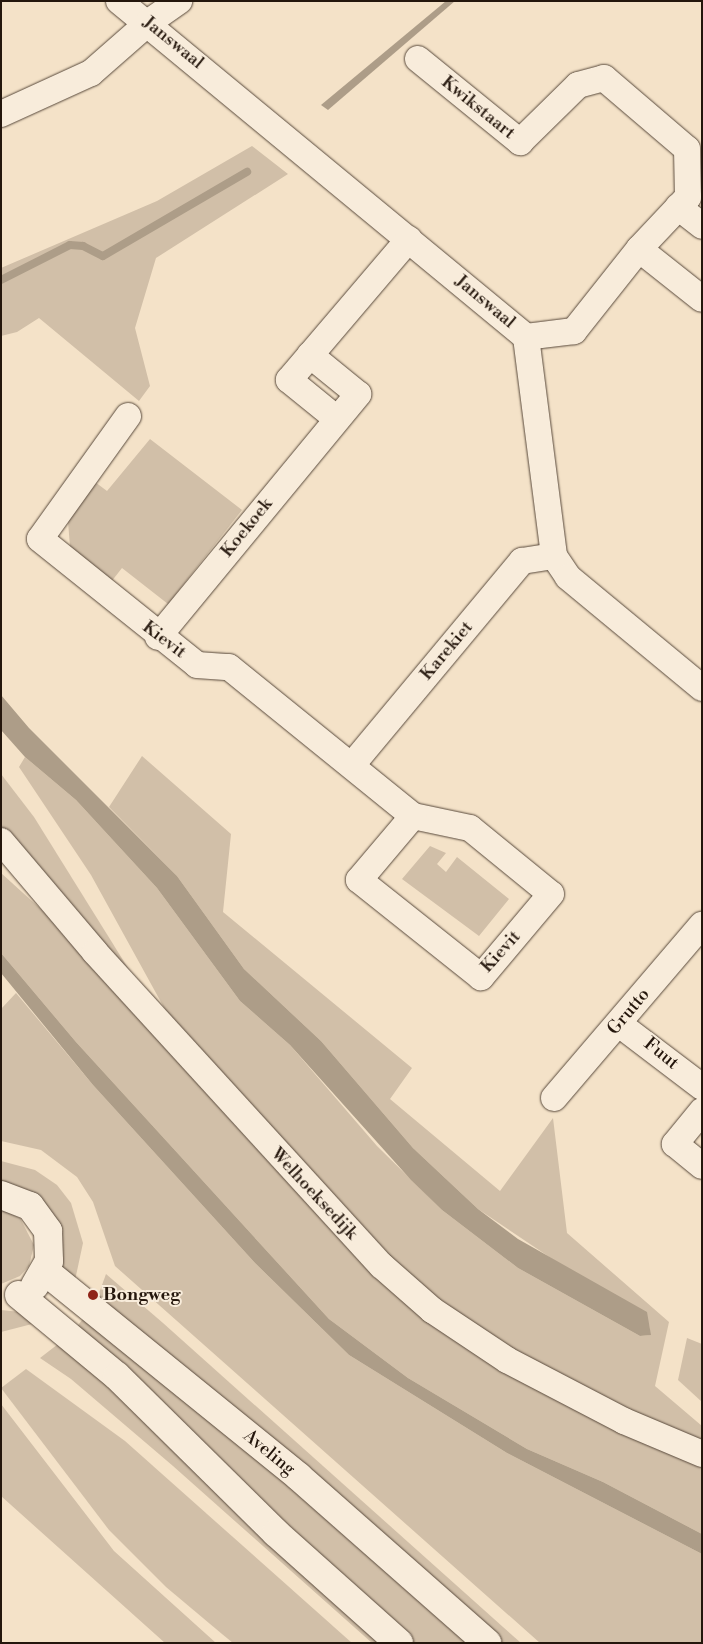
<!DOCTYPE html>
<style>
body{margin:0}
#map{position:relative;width:703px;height:1644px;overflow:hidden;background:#f4e2c8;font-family:"Libre Bodoni",serif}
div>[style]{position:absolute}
.green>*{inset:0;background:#d1bfa8}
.water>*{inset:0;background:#ad9d88}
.stream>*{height:8px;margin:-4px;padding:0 4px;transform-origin:4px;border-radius:4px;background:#ad9d88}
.roads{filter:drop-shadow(0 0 1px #58493b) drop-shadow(0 0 1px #58493b)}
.minor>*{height:26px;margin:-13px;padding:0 13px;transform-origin:13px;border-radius:13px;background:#f8ecdb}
.secondary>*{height:28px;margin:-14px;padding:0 14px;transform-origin:14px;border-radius:14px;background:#f8ecdb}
.dots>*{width:14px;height:14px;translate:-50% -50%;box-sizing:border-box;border:2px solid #f8ecdb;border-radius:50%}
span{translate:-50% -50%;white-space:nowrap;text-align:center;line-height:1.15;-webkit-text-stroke:4px #f8ecdb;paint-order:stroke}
.street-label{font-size:18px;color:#24160c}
.poi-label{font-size:18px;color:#24160c;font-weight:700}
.left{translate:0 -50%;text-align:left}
.frame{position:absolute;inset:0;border:2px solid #24160c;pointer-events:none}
</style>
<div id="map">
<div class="green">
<div style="clip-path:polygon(252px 146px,288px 174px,156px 258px,135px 328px,150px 386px,139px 401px,39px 318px,17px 332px,1px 336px,1px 268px,157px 201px)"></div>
<div style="clip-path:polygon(150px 439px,242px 510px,168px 604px,122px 568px,111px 582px,70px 547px,67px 508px,91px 479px,107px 491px)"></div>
<div style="clip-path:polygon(142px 756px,231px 834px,223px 912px,412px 1068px,390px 1099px,500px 1191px,553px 1118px,567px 1233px,669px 1322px,655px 1386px,702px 1426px,702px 1444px,615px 1405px,477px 1333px,388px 1265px,167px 1013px,91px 875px,19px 767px,25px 757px,76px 800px,157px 888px,240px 1001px,290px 1045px,377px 1146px,442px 1210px,518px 1268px,640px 1336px,650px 1335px,649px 1324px,478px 1209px,413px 1148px,321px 1041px,244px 969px,177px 876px,109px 807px)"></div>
<div style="clip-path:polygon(1px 774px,34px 817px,151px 1005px,1px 834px)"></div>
<div style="clip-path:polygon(430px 846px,446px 853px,437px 864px,446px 872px,457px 857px,509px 899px,479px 936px,402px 879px)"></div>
<div style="clip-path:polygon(1px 873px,54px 921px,371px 1268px,702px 1466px,702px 1534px,603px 1482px,527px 1449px,408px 1378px,329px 1319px,76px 1042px,1px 953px)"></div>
<div style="clip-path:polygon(16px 993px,93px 1085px,255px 1263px,349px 1355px,507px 1453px,702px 1554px,702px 1643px,540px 1643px,115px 1266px,93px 1202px,77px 1177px,41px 1150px,1px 1141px,1px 1009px)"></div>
<div style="clip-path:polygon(1px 1161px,35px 1170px,57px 1185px,71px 1203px,83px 1243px,74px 1285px,1px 1184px)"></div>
<div style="clip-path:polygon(1px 1209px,20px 1218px,34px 1245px,29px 1266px,20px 1276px,1px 1284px)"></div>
<div style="clip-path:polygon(106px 1274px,163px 1323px,521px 1643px,495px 1643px,98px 1296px)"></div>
<div style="clip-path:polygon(1px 1310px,20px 1312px,36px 1323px,1px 1332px)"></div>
<div style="clip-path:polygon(86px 1315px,216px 1419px,469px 1643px,412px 1643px,270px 1516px,75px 1329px)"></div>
<div style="clip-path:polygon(687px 1338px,702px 1344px,702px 1402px,678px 1380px)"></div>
<div style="clip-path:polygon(62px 1341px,386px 1643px,372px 1643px,173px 1466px,71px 1379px,40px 1358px)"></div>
<div style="clip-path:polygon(26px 1369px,125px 1441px,352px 1643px,233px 1643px,222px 1634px,166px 1587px,109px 1530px,1px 1388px)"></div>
<div style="clip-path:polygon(1px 1404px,114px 1551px,216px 1643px,165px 1643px,1px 1496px)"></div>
</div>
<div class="water">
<div style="clip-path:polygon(446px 1px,455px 1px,328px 110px,321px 105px)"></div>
<div style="clip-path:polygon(1px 695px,29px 728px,177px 876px,244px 969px,321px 1041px,413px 1148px,478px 1209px,518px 1239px,647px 1312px,651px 1335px,640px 1336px,518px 1268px,442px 1210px,411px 1180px,290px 1045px,240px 1001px,157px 888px,76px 800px,25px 757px,1px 730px)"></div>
<div style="clip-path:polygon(1px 953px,76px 1042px,329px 1319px,408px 1378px,527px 1449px,603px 1482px,702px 1534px,702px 1554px,507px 1453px,349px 1355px,255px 1263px,93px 1085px,1px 973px)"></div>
</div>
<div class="stream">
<div style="left:1px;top:280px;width:77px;rotate:-26.9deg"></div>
<div style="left:70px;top:245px;width:13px;rotate:4deg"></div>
<div style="left:83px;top:246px;width:22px;rotate:27deg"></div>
<div style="left:103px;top:256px;width:167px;rotate:-30.3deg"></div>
</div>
<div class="roads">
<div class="minor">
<div style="left:119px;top:1px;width:528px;rotate:39.54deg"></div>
<div style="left:526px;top:337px;width:221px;rotate:82.7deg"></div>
<div style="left:554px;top:556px;width:25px;rotate:56deg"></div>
<div style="left:568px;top:577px;width:174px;rotate:39.6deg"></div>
<div style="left:418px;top:59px;width:132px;rotate:39.1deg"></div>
<div style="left:520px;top:142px;width:81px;rotate:-44.5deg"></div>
<div style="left:578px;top:85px;width:27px;rotate:-15deg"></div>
<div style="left:604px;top:78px;width:109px;rotate:40.5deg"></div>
<div style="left:687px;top:149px;width:48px;rotate:88.8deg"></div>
<div style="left:688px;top:197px;width:71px;rotate:133.3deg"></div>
<div style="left:639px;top:249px;width:105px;rotate:128.4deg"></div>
<div style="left:574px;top:331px;width:48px;rotate:172.9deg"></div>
<div style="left:1px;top:114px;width:99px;rotate:-24.5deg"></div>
<div style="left:91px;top:73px;width:77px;rotate:-41.3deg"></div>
<div style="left:149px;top:22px;width:37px;rotate:-35deg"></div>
<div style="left:678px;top:207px;width:31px;rotate:38deg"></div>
<div style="left:639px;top:249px;width:80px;rotate:38.4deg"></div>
<div style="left:128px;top:416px;width:151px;rotate:125.6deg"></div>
<div style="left:40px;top:539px;width:201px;rotate:38.7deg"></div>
<div style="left:197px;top:665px;width:32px;rotate:4deg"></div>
<div style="left:229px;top:667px;width:237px;rotate:39deg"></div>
<div style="left:413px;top:816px;width:58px;rotate:11.9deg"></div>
<div style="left:470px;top:828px;width:104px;rotate:39.2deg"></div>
<div style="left:551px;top:894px;width:109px;rotate:130.1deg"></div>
<div style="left:481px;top:977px;width:156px;rotate:-141.5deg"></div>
<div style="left:359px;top:880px;width:84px;rotate:-49.8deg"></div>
<div style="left:337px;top:419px;width:62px;rotate:-140.9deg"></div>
<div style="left:289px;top:380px;width:185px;rotate:-49.6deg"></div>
<div style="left:158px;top:637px;width:315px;rotate:-50.5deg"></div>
<div style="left:358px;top:394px;width:62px;rotate:-140.9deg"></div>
<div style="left:352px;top:765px;width:266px;rotate:-50.2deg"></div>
<div style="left:522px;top:561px;width:32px;rotate:-9deg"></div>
<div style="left:1px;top:841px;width:145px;rotate:49.7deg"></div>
<div style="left:95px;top:952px;width:425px;rotate:47.6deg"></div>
<div style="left:382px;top:1266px;width:67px;rotate:41.3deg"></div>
<div style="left:432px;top:1310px;width:90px;rotate:33.7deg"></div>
<div style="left:507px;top:1360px;width:132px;rotate:27.5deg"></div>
<div style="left:624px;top:1421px;width:85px;rotate:22.9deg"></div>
<div style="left:619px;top:1024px;width:104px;rotate:37.2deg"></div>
<div style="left:554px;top:1098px;width:228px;rotate:-49.5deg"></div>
<div style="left:702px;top:1111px;width:43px;rotate:129.3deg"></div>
<div style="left:675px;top:1144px;width:35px;rotate:39deg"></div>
</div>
<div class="secondary">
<div style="left:1px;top:1195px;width:31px;rotate:21deg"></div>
<div style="left:30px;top:1206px;width:31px;rotate:54deg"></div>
<div style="left:48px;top:1231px;width:30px;rotate:88deg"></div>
<div style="left:49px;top:1261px;width:28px;rotate:120deg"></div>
<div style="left:45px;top:1271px;width:327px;rotate:39deg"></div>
<div style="left:299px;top:1477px;width:251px;rotate:41.4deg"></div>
<div style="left:19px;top:1295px;width:127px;rotate:39.6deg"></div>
<div style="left:117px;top:1376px;width:223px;rotate:44.6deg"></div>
<div style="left:276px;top:1533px;width:165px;rotate:41.8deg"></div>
</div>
</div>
<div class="dots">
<div style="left:93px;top:1295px;background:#8f2418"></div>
</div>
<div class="street-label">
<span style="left:173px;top:43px;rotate:39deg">Janswaal</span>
<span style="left:478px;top:108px;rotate:39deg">Kwikstaart</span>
<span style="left:485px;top:302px;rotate:40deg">Janswaal</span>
<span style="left:247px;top:528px;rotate:-51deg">Koekoek</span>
<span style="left:164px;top:640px;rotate:37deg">Kievit</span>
<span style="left:447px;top:651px;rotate:-50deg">Karekiet</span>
<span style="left:501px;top:952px;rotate:-48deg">Kievit</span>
<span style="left:629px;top:1012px;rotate:-50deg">Grutto</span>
<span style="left:661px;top:1054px;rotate:39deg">Fuut</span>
<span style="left:314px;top:1194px;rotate:47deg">Welhoeksedijk</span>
<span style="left:269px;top:1453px;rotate:39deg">Aveling</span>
</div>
<div class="poi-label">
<span class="left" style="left:103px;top:1295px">Bongweg</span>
</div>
<div class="frame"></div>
</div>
